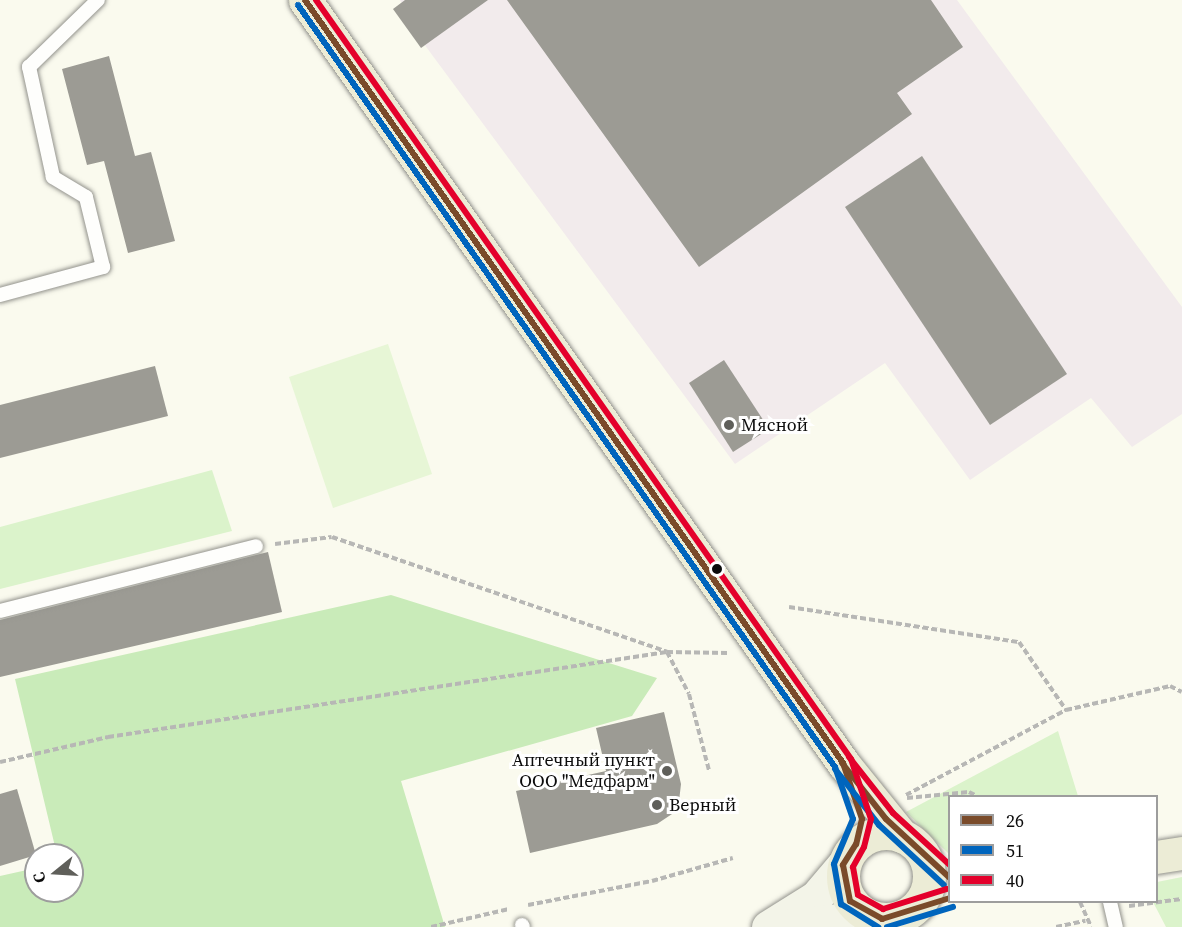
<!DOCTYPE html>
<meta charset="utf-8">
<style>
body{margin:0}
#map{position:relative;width:1182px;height:927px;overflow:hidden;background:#fafaee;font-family:"Source Serif 4",serif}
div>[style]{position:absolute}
.industrial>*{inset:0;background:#f2ebec}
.green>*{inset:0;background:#dbf3cb}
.forest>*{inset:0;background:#c9ebb9}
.pitch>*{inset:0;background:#e7f6d6}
.building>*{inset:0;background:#9c9b94}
.path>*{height:4px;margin-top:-2px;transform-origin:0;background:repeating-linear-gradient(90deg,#b7b7b5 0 6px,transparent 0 9px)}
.roads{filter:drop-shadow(0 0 2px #93938d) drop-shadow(0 0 2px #93938d)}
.service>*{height:14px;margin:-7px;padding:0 7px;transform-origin:7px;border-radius:7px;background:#fefefc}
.secondary>*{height:33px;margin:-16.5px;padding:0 16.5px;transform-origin:16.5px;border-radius:16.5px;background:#f3f4e8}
.primary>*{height:33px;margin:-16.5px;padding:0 16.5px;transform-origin:16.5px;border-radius:16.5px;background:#ececd6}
.primary>.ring{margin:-16.5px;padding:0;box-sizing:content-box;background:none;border:33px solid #ececd6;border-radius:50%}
.bus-1>*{height:6px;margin:-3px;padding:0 3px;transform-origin:3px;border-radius:3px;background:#7a4b2a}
.bus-2>*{height:6px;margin:-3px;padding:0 3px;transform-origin:3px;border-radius:3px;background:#0065bd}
.bus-3>*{height:6px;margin:-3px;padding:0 3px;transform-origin:3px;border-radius:3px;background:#e4002b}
.dots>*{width:16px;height:16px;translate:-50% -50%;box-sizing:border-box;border:3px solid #fff;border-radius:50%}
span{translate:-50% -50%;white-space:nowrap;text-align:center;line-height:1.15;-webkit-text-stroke:6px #fff;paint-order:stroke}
.poi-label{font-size:18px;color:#0b0b0b}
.left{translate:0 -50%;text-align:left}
.right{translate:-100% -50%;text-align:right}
.legend{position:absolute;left:948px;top:795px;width:210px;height:108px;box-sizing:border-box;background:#fff;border:2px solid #9d9d9d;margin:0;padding:8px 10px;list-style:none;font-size:18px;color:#0b0b0b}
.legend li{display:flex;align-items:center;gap:12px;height:30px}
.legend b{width:30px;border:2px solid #9d9d9d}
.north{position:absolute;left:24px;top:843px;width:60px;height:60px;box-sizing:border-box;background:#fff;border:2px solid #9d9d9d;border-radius:50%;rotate:252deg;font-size:16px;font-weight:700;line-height:24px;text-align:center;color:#0b0b0b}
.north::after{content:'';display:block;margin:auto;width:21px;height:27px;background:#5f5f5a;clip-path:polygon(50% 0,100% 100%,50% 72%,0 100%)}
</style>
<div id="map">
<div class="industrial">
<div style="clip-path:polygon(400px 0,957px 0,1182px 307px,1182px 414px,1132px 447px,1091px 398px,970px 480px,885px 363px,735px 464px,424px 44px)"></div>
</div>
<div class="green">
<div style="clip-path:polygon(212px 470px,232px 531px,0 589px,0 527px)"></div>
<div style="clip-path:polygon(1058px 731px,1078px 796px,950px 796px,949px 854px,906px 812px)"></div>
<div style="clip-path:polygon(1182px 877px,1182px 927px,1166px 927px,1153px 902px,1156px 902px,1157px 882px)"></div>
</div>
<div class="forest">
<div style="clip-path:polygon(391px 595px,657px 678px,632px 716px,401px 781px,445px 927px,0 927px,0 876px,36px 868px,36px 891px,72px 891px,72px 855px,57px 855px,15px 679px)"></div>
</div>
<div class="pitch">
<div style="clip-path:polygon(388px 344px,432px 474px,333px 508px,289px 377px)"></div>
</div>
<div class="building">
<div style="clip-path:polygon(405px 0,488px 0,421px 48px,393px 9px)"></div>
<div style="clip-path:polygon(507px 0,931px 0,963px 47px,897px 93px,912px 114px,699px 267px)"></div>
<div style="clip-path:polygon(109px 56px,135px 156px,151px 152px,175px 241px,128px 253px,104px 161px,87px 165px,62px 69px)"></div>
<div style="clip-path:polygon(922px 156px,1067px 374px,990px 425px,845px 207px)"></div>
<div style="clip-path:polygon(724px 360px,769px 429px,733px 452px,689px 383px)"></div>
<div style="clip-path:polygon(155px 366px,168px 416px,0 458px,0 405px)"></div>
<div style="clip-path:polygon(268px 552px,282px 612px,0 677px,0 620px)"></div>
<div style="clip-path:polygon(664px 712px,681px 784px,678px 810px,657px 824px,530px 853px,516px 791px,606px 771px,596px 728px)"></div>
<div style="clip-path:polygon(17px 789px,36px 855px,0 866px,0 794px)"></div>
</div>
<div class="path">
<div style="left:275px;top:544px;width:57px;rotate:-7deg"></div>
<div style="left:332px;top:537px;width:354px;rotate:18.9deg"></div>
<div style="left:667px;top:652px;width:61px;rotate:0.9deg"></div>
<div style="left:789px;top:607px;width:233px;rotate:8.7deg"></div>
<div style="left:1019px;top:642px;width:83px;rotate:55.3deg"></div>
<div style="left:0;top:762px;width:111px;rotate:-13deg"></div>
<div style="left:108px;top:737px;width:565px;rotate:-8.65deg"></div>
<div style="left:667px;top:652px;width:47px;rotate:62.4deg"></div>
<div style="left:689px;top:694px;width:79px;rotate:75.3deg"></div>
<div style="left:906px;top:795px;width:181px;rotate:-28deg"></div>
<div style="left:1066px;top:710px;width:107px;rotate:-13deg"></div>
<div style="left:1170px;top:686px;width:13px;rotate:27deg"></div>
<div style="left:907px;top:798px;width:62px;rotate:-5.5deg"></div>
<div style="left:969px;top:792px;width:9px;rotate:27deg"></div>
<div style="left:1080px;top:902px;width:27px;rotate:66deg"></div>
<div style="left:528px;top:905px;width:126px;rotate:-11deg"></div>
<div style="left:652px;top:881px;width:84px;rotate:-15.9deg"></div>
<div style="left:1129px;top:906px;width:53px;rotate:-7.5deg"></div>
<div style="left:431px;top:927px;width:80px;rotate:-13deg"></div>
<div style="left:1056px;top:927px;width:30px;rotate:-12deg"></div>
</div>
<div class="roads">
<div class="service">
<div style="left:0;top:295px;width:107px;rotate:-15.2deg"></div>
<div style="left:103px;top:267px;width:72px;rotate:-103.7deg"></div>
<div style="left:86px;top:197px;width:39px;rotate:-149deg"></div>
<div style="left:53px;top:177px;width:113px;rotate:-102.3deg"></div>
<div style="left:29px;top:67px;width:96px;rotate:-44.2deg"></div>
<div style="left:0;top:611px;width:264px;rotate:-14.2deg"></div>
<div style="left:1110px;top:902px;width:26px;rotate:77deg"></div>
<div style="left:522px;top:925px;width:2px;rotate:63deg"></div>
</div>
<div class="secondary">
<div style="left:768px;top:927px;width:57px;rotate:-32deg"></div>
<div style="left:816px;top:897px;width:42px;rotate:-49.8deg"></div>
<div style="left:780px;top:927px;width:90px;rotate:-7deg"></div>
</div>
<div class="primary">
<div style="left:305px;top:0;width:934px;rotate:54.81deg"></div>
<div style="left:843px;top:763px;width:94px;rotate:51.1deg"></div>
<div class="ring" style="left:843px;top:833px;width:53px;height:53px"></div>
<div style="left:1156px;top:857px;width:26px;rotate:-9deg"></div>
</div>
</div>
<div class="bus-1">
<div style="left:305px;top:0;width:934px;rotate:54.81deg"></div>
<div style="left:843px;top:763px;width:59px;rotate:71.3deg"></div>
<div style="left:862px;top:819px;width:26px;rotate:103deg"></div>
<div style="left:856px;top:844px;width:25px;rotate:122deg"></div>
<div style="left:843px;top:865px;width:37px;rotate:79deg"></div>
<div style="left:850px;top:901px;width:37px;rotate:29deg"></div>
<div style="left:882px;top:919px;width:71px;rotate:-17.2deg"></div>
<div style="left:842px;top:763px;width:71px;rotate:51.8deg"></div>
<div style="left:886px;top:819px;width:87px;rotate:42.7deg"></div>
</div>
<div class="bus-2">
<div style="left:298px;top:5px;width:932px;rotate:54.83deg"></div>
<div style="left:835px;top:767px;width:55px;rotate:70.9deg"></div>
<div style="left:853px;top:819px;width:49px;rotate:112.9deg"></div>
<div style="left:834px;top:864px;width:41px;rotate:80.1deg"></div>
<div style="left:841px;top:904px;width:44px;rotate:31.9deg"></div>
<div style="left:835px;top:769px;width:71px;rotate:51.8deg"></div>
<div style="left:879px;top:825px;width:88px;rotate:42.7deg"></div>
<div style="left:887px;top:927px;width:69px;rotate:-16.9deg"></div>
</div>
<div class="bus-3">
<div style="left:316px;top:0;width:929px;rotate:54.82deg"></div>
<div style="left:851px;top:759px;width:63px;rotate:71.6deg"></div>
<div style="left:871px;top:819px;width:29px;rotate:104deg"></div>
<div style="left:864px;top:847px;width:23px;rotate:119deg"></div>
<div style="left:853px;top:867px;width:28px;rotate:80deg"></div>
<div style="left:858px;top:895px;width:29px;rotate:29deg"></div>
<div style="left:883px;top:909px;width:67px;rotate:-17.4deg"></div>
<div style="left:849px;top:757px;width:71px;rotate:51.8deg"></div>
<div style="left:893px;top:813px;width:77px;rotate:42.4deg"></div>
</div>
<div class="dots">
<div style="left:729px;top:425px;background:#5f5f5a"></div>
<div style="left:717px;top:569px;background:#0b0b0b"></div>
<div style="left:667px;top:771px;background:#5f5f5a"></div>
<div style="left:657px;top:805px;background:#5f5f5a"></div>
</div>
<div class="poi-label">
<span class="left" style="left:741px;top:425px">Мясной</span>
<span class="right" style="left:655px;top:771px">Аптечный пункт<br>ООО "Медфарм"</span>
<span class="left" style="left:669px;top:805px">Верный</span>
</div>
<ul class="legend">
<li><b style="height:8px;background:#7a4b2a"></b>26</li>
<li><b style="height:8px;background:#0065bd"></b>51</li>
<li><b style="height:8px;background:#e4002b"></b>40</li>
</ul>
<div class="north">С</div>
</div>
